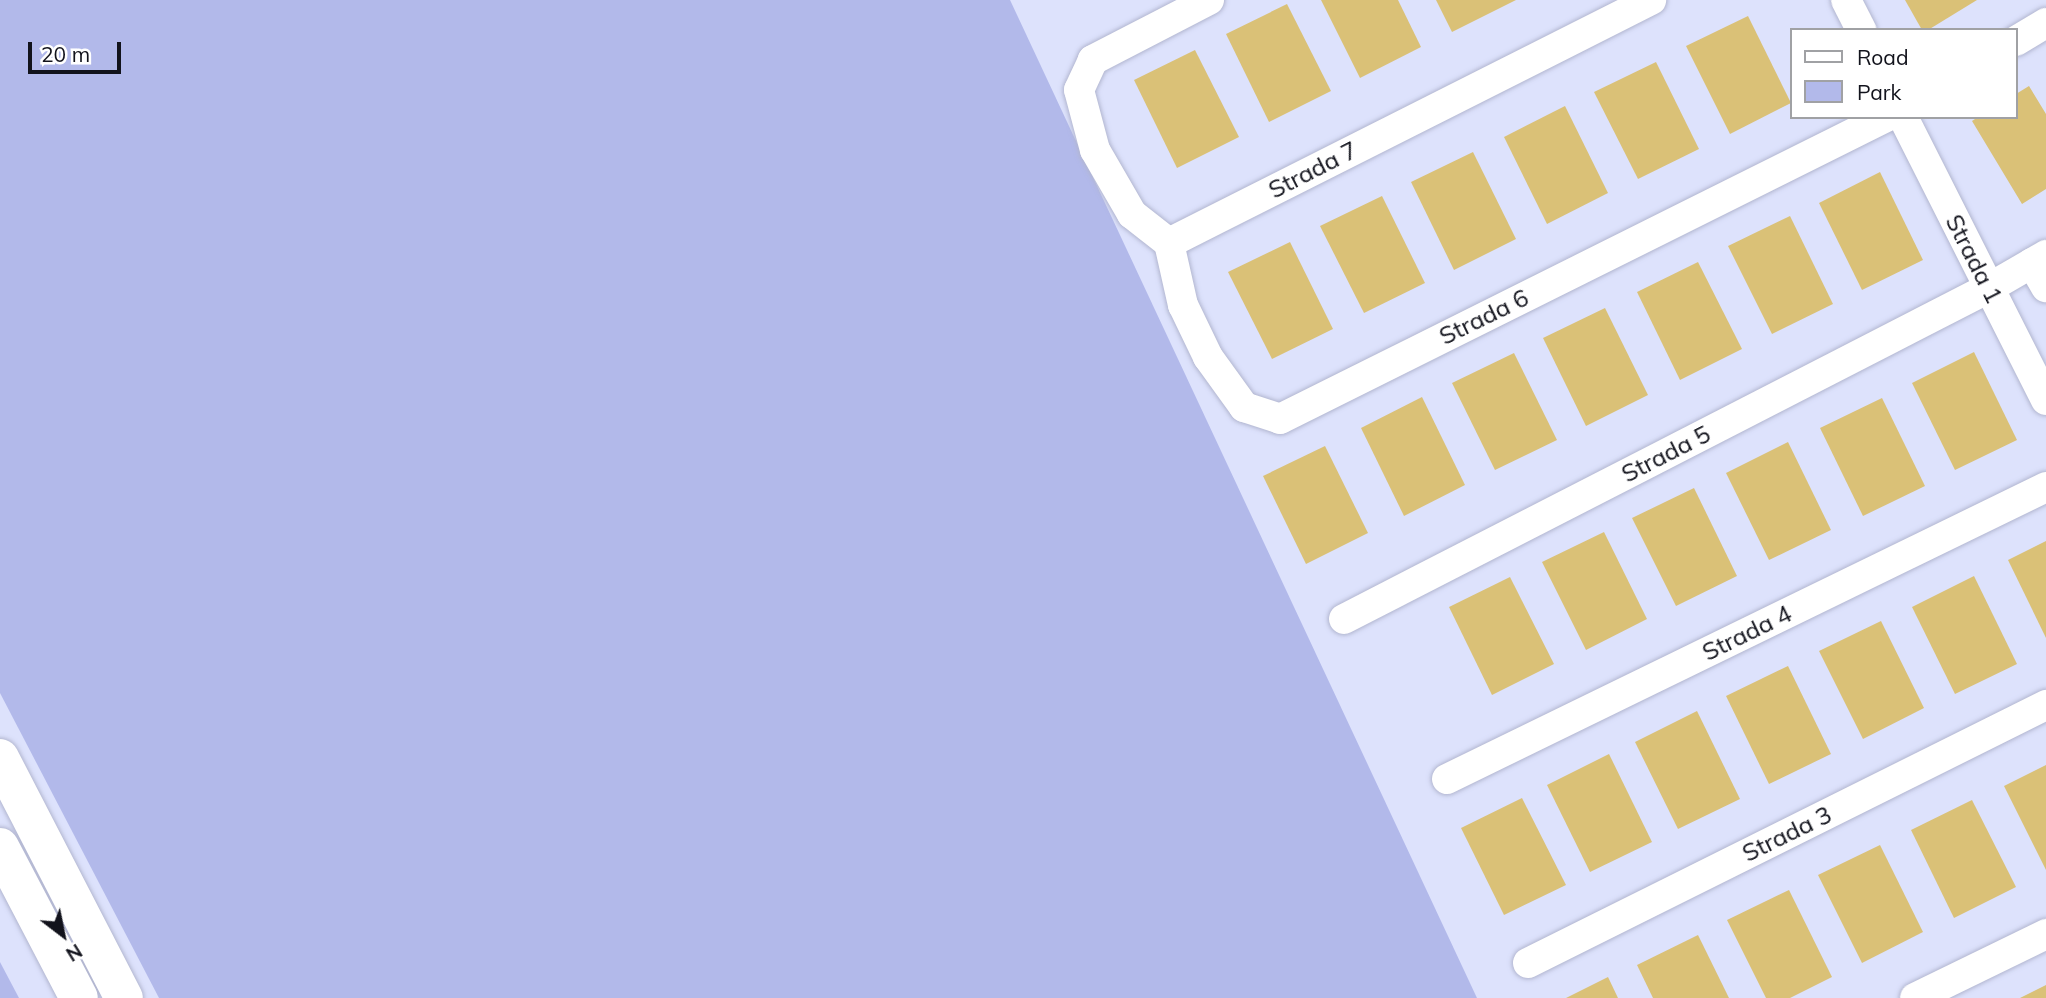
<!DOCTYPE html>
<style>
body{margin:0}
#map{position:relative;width:2046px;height:998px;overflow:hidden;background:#dde2fc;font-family:Mulish,sans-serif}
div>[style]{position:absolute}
.green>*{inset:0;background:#b2b9ea}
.building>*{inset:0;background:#dac177}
.roads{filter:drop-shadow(0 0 2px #b2b6d0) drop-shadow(0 0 2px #b2b6d0)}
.minor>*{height:30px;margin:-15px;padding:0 15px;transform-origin:15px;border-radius:15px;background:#fff}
.highway>*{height:38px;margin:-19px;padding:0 19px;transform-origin:19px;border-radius:19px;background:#fff}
span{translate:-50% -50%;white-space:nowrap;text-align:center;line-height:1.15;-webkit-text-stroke:5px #fff;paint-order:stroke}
.street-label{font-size:24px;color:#12131c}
.legend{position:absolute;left:1790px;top:28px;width:228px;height:91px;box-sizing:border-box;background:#fff;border:2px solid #a0a1a4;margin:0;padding:9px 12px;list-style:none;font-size:21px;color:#12131c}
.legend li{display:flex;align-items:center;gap:14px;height:35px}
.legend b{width:35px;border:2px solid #a0a1a4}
.north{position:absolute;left:28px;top:900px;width:70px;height:70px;-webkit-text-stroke:5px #fff;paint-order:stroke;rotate:148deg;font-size:19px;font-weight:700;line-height:28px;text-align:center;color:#12131c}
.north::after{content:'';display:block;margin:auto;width:24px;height:32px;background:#12131c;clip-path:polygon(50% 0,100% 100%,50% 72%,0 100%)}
.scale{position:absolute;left:28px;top:42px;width:93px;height:32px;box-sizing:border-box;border:4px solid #12131c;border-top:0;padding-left:9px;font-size:21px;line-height:24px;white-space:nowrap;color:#12131c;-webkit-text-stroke:5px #fff;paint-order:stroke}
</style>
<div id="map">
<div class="green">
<div style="clip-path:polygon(0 0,1010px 0,1477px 998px,159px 998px,0 693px)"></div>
<div style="clip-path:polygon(0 962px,19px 998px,0 998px)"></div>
</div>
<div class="building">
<div style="clip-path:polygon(1321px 0,1398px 0,1421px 47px,1360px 78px)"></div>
<div style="clip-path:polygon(1436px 0,1516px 0,1452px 32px)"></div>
<div style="clip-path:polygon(1905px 0,1977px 0,1928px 30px,1922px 30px)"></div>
<div style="clip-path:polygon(1287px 4px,1331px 91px,1269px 122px,1226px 34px)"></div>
<div style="clip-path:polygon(1748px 16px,1791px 103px,1730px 134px,1686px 46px)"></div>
<div style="clip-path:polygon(1195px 50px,1239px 137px,1177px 168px,1134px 80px)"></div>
<div style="clip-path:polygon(1656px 62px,1699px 149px,1638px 179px,1594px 92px)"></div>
<div style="clip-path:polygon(2029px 86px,2046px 114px,2046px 189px,2022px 204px,1972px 121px,1978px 117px,2016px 117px,2016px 94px)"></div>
<div style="clip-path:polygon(1565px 106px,1608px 193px,1547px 224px,1504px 137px)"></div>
<div style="clip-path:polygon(1473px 152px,1516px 239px,1454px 270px,1411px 182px)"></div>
<div style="clip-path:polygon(1880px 172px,1923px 260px,1862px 290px,1819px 203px)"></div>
<div style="clip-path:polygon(1382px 196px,1425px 283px,1364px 313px,1320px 226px)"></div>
<div style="clip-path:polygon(1790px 216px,1833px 304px,1772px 334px,1728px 246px)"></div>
<div style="clip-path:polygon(1290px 242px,1333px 329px,1272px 359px,1228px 272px)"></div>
<div style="clip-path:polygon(1698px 262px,1742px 349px,1680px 380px,1637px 292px)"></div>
<div style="clip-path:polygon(1605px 308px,1648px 395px,1586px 426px,1543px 338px)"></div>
<div style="clip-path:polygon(1974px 352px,2017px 440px,1955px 470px,1912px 383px)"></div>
<div style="clip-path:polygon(1514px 353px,1557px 440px,1495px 470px,1452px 383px)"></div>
<div style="clip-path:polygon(1422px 397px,1465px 485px,1404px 516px,1361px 428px)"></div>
<div style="clip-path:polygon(1882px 398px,1925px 486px,1863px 516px,1820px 428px)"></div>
<div style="clip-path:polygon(1788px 442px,1831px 530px,1769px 560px,1726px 473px)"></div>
<div style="clip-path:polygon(1325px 446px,1368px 533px,1306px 564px,1263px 476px)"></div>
<div style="clip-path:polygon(1694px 488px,1737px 576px,1676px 606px,1632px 518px)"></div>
<div style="clip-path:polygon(1604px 532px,1647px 619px,1586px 650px,1542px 562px)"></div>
<div style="clip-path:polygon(2046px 541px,2046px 638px,2008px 560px)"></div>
<div style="clip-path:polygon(1974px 576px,2017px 664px,1955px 694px,1912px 607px)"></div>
<div style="clip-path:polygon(1510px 577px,1554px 664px,1492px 695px,1449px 607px)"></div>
<div style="clip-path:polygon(1881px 621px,1924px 708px,1863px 739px,1819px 651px)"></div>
<div style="clip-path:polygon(1788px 666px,1831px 754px,1769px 784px,1726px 696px)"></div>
<div style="clip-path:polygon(1697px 711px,1740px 799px,1678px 829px,1635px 742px)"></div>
<div style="clip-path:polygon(1609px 754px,1652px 842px,1590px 872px,1547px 785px)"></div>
<div style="clip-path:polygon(2046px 765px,2046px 870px,2004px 786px)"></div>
<div style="clip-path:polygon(1522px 798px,1566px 885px,1504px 915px,1461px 828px)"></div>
<div style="clip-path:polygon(1972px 800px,2016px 887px,1954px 918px,1911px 830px)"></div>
<div style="clip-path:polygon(1880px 845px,1923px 932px,1862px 963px,1818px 875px)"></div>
<div style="clip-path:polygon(1789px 890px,1832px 977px,1790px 998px,1766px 998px,1727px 920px)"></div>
<div style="clip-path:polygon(1698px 935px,1729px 998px,1653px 998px,1637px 965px)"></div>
<div style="clip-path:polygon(1608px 977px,1618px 998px,1566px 998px)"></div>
<div style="clip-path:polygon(2046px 985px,2046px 998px,2020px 998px)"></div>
</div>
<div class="roads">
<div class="minor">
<div style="left:1209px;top:0;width:131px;rotate:152.7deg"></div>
<div style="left:1093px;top:60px;width:33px;rotate:115deg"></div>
<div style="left:1079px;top:90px;width:62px;rotate:75.1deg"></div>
<div style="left:1095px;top:150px;width:74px;rotate:60deg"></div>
<div style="left:1132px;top:214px;width:47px;rotate:38.1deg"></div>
<div style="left:1169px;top:243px;width:540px;rotate:-26.75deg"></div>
<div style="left:1846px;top:0;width:34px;rotate:63deg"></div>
<div style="left:2016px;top:41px;width:35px;rotate:-31deg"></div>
<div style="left:1903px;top:117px;width:317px;rotate:63.2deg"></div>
<div style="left:1169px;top:243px;width:64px;rotate:77.3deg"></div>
<div style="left:1183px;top:305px;width:58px;rotate:64.3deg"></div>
<div style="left:1208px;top:357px;width:62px;rotate:54.2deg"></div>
<div style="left:1244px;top:407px;width:38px;rotate:18deg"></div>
<div style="left:1280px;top:419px;width:677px;rotate:-26.49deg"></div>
<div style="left:2032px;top:263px;width:28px;rotate:60deg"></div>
<div style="left:1344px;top:619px;width:725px;rotate:-27.17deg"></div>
<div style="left:1989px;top:288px;width:66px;rotate:-30.1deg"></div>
<div style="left:1447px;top:779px;width:666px;rotate:-25.99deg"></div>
<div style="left:1528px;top:963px;width:579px;rotate:-26.48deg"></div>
<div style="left:1915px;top:998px;width:146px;rotate:-26deg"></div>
</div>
<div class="highway">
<div style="left:0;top:758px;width:270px;rotate:62.7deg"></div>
<div style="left:0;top:847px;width:170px;rotate:62.4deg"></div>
</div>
</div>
<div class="street-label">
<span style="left:1313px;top:170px;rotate:-27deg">Strada 7</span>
<span style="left:1974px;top:259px;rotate:63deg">Strada 1</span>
<span style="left:1484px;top:317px;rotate:-26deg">Strada 6</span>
<span style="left:1666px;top:454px;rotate:-27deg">Strada 5</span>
<span style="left:1747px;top:633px;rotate:-26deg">Strada 4</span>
<span style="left:1787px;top:834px;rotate:-26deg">Strada 3</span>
</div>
<ul class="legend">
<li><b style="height:9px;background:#fff"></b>Road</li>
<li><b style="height:19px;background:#b2b9ea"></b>Park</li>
</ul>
<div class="north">N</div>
<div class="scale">20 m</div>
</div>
